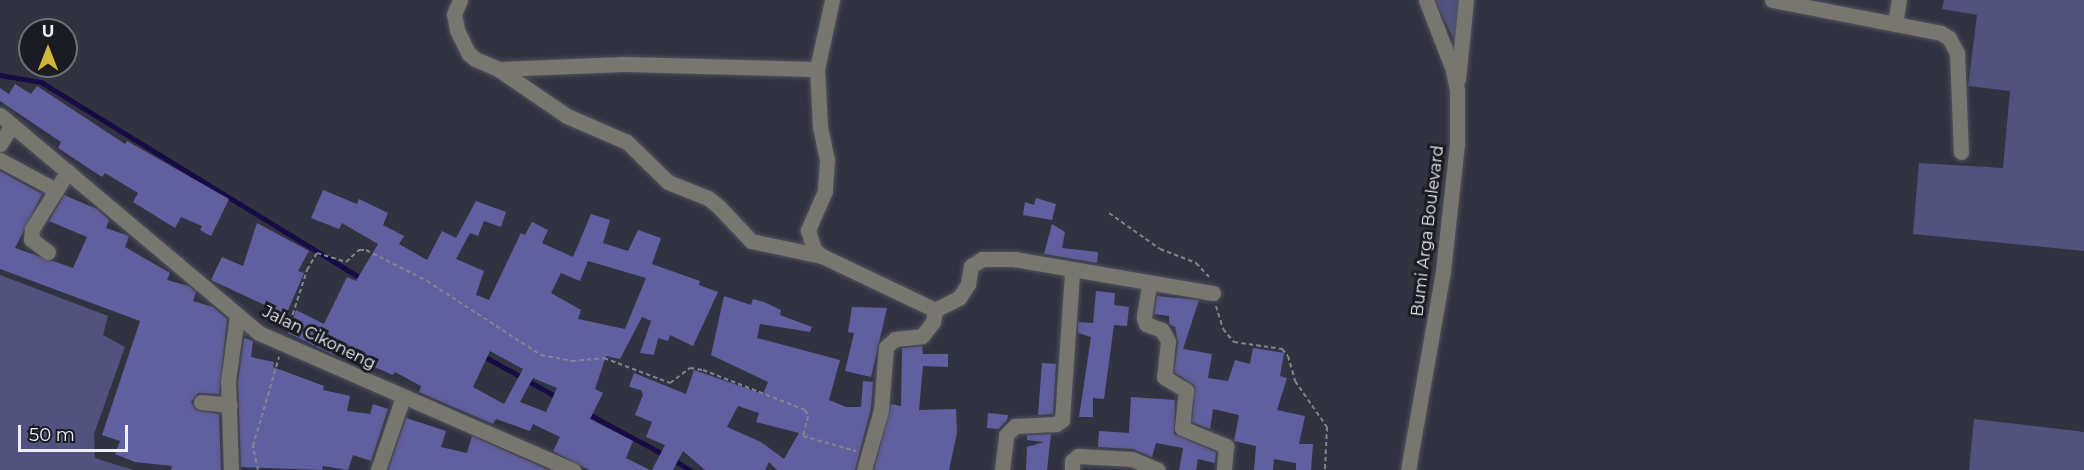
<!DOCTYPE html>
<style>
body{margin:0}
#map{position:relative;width:2084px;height:470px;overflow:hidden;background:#323341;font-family:Montserrat,sans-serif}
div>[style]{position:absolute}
.green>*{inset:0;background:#51527d}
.stream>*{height:4.5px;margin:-2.25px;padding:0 2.25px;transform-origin:2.25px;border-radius:2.25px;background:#160b45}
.building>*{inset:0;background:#6060a0}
.path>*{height:2px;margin-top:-1px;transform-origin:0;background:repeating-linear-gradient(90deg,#838490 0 4.5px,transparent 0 7.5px)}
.roads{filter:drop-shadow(0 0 2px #50515e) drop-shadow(0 0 2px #50515e)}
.minor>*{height:15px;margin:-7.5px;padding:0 7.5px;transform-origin:7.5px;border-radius:7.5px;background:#77766f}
span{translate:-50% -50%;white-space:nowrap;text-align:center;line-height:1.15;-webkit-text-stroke:6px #1b1b22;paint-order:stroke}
.street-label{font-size:16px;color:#eff0f9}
.north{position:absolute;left:18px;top:18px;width:60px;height:60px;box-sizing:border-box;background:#1b1b22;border:2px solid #707078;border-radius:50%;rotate:0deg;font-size:16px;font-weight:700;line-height:24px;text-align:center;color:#eff0f9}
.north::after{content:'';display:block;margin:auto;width:21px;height:27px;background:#d1b736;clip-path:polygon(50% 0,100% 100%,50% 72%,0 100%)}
.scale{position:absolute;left:18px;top:425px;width:110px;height:27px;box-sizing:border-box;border:3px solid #eff0f9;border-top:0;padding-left:8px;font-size:18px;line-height:21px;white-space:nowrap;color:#eff0f9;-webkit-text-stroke:4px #1b1b22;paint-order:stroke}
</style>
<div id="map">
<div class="green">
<div style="clip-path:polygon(1435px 0,1460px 0,1455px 42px)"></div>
<div style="clip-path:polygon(1944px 0,2084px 0,2084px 251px,1913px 234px,1919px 163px,2003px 168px,2010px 91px,1968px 86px,1977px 15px,1942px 9px)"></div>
<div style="clip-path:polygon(0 275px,108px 316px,103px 335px,125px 347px,94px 434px,95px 458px,133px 470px,0 470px)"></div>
<div style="clip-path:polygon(1974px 419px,2084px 432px,2084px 470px,1969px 470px)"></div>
</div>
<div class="stream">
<div style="left:0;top:75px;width:42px;rotate:9.7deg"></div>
<div style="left:41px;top:82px;width:379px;rotate:31.5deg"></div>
<div style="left:482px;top:355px;width:88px;rotate:29.2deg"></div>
<div style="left:587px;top:413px;width:89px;rotate:28.3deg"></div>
<div style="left:672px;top:459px;width:21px;rotate:31deg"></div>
</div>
<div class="building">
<div style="clip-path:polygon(15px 84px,31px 94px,37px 86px,125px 144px,127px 141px,229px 199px,211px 236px,200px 230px,202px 226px,181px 217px,175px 228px,133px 202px,138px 193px,105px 173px,102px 177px,58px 148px,61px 142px,0 101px,0 88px,9px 94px)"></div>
<div style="clip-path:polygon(0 171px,42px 194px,15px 248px,73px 268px,87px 237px,49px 221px,64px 195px,97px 209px,109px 220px,106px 228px,129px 236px,125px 247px,170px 273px,167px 280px,189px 286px,196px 292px,193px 301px,213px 307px,227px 319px,219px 394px,198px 393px,191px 402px,196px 410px,219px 414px,221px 470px,171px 470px,172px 466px,135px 462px,115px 454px,120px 441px,102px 435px,140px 321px,0 269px)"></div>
<div style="clip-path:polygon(evenodd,323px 190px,357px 204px,359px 199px,388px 213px,383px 225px,404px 236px,399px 244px,427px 260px,442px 231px,456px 238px,476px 201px,506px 212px,501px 227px,484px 221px,478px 236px,470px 233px,456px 259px,484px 271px,476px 295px,489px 300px,521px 233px,525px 235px,532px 222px,548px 230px,542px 243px,573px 257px,591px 214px,610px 220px,603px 243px,628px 251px,638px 230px,661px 238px,652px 264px,700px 281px,699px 285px,718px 292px,693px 346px,670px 335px,668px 341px,658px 338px,654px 355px,640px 353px,651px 321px,642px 317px,620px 359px,606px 356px,595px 389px,603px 393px,590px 419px,633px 441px,626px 458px,650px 470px,589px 470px,553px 451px,560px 437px,533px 424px,530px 431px,496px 419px,493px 424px,419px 392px,421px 386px,395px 372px,393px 375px,356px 359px,354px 362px,332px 354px,288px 333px,296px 310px,324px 324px,347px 277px,356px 281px,378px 244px,342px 223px,339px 229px,311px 218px,323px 190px,588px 261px,646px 278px,625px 329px,578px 319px,581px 310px,551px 293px,561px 273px,580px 281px,588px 261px,323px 190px,490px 351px,523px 369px,504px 404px,473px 387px,490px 351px,323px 190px,533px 378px,557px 388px,546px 412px,520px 402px,533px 378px)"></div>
<div style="clip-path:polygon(1036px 198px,1056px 204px,1052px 220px,1023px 215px,1025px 202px,1034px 205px)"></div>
<div style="clip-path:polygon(257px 223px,309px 251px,298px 271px,304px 273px,286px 315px,211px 280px,222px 257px,243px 266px)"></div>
<div style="clip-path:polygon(1052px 224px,1065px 232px,1062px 248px,1098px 252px,1097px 263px,1044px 254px)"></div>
<div style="clip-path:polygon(1096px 291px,1115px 293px,1114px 305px,1129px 307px,1127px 326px,1114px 325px,1104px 399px,1093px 398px,1093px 417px,1079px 417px,1091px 337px,1078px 333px,1078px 322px,1093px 323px)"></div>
<div style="clip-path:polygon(evenodd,724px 296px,751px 305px,753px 299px,764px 302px,781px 310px,780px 315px,812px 327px,810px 332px,760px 324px,757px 338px,840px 360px,829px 400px,846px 407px,861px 407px,863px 381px,873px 382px,871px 408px,855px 470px,777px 470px,769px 462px,765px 470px,705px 470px,683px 451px,673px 470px,652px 470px,665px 445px,646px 437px,652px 422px,635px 415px,643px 395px,641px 390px,629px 387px,634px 373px,686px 394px,694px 370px,763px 394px,768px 382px,711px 355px,724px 296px,738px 406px,759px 413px,756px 422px,799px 433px,784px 459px,761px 442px,727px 427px,738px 406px)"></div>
<div style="clip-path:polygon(1157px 296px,1199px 300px,1183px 349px,1212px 354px,1208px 378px,1228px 381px,1235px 360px,1250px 364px,1253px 348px,1284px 353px,1280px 376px,1287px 378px,1277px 410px,1305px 416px,1299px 444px,1313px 444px,1311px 470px,1296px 470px,1296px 463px,1274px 459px,1273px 470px,1254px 470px,1256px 446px,1234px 441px,1239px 415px,1213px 409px,1210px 429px,1192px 422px,1195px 386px,1174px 372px,1178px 342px,1175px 327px,1169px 324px,1169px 316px,1154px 314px)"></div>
<div style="clip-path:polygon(852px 307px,887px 308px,871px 377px,845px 371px,854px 333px,848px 332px)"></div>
<div style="clip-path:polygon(244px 338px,253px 341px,251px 357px,274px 362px,273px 367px,324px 386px,323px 390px,350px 396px,347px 411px,370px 414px,373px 404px,388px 409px,371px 461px,353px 455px,348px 470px,323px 466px,322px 470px,241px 467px,238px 382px)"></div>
<div style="clip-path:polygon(922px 346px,923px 354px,948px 354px,948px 367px,923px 366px,919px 410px,956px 409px,957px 433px,949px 470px,874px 470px,891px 404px,901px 406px,902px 348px)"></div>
<div style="clip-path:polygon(1042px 363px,1056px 364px,1053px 414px,1038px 415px)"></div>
<div style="clip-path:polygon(1131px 397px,1175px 400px,1174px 434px,1216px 452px,1215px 463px,1198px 459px,1196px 470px,1179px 470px,1183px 448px,1156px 443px,1152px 457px,1133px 449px,1098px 447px,1099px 431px,1129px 433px)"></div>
<div style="clip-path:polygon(988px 413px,1008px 415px,1007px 420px,998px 429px,987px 428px)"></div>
<div style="clip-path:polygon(406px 418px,446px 431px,441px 447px,467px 453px,472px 436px,549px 470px,388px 470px)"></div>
<div style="clip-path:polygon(1051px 434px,1047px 470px,1026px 470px,1027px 447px,1044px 442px,1027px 440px,1027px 435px)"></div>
</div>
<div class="path">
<div style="left:1109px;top:213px;width:62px;rotate:35.2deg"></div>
<div style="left:1160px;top:249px;width:39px;rotate:21deg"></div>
<div style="left:1196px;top:263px;width:19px;rotate:47deg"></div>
<div style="left:1216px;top:306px;width:24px;rotate:73deg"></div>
<div style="left:1223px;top:329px;width:17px;rotate:50deg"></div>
<div style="left:1234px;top:342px;width:49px;rotate:8.3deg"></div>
<div style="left:1282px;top:349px;width:9px;rotate:49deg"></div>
<div style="left:1288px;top:356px;width:26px;rotate:74deg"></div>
<div style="left:1295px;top:381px;width:56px;rotate:55.2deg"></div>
<div style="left:1327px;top:427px;width:43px;rotate:92.7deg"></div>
<div style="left:288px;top:329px;width:62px;rotate:-72.1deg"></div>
<div style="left:307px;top:270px;width:20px;rotate:-60deg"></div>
<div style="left:317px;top:253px;width:30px;rotate:17deg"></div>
<div style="left:346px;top:262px;width:18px;rotate:-43deg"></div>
<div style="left:359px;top:250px;width:7px"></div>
<div style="left:366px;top:250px;width:68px;rotate:26.9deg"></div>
<div style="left:427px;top:281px;width:136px;rotate:33deg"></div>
<div style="left:541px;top:355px;width:32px;rotate:11deg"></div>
<div style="left:572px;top:361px;width:32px;rotate:-5deg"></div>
<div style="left:604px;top:358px;width:71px;rotate:20.7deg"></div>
<div style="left:670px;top:383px;width:25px;rotate:-37deg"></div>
<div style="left:690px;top:368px;width:13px;rotate:9deg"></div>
<div style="left:703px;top:370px;width:110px;rotate:21.4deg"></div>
<div style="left:805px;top:410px;width:7px;rotate:63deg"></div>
<div style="left:808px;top:416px;width:21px;rotate:104deg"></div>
<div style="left:803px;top:436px;width:55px;rotate:15.8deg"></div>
<div style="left:258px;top:470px;width:25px;rotate:-102deg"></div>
<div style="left:253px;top:446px;width:93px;rotate:-73.7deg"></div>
</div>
<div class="roads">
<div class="minor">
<div style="left:460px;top:0;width:15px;rotate:113deg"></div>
<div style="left:454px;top:14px;width:16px;rotate:79deg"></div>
<div style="left:457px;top:30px;width:25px;rotate:64deg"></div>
<div style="left:468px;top:53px;width:9px;rotate:41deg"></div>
<div style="left:475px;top:59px;width:25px;rotate:23deg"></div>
<div style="left:498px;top:69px;width:83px;rotate:34.3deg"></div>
<div style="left:567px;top:116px;width:65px;rotate:23.4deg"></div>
<div style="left:627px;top:142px;width:57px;rotate:44.3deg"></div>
<div style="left:668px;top:182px;width:43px;rotate:21.8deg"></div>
<div style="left:708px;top:198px;width:14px;rotate:39deg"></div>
<div style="left:719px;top:207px;width:47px;rotate:46.7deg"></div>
<div style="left:751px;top:241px;width:73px;rotate:11.9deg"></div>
<div style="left:832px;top:0;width:71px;rotate:102.3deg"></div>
<div style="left:817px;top:69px;width:58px;rotate:87deg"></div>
<div style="left:820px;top:127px;width:34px;rotate:78deg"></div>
<div style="left:827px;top:160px;width:31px;rotate:94deg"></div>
<div style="left:825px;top:191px;width:43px;rotate:113.6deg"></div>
<div style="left:808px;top:230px;width:21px;rotate:73deg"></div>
<div style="left:814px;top:250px;width:10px;rotate:37deg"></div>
<div style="left:822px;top:256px;width:125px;rotate:25.5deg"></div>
<div style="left:935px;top:310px;width:27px;rotate:-27deg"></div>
<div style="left:959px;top:298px;width:17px;rotate:-57deg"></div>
<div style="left:968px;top:284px;width:18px;rotate:-81deg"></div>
<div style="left:971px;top:266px;width:13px;rotate:-32deg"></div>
<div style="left:982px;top:259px;width:32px"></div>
<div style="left:1014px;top:259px;width:202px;rotate:9.7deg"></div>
<div style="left:1772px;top:0;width:172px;rotate:11deg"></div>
<div style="left:1941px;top:33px;width:9px;rotate:32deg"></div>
<div style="left:1949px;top:38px;width:17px;rotate:62deg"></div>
<div style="left:1957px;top:53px;width:99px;rotate:87.7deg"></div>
<div style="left:1895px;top:24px;width:24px;rotate:-81deg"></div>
<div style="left:498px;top:69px;width:126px;rotate:-2.3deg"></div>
<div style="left:624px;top:64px;width:193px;rotate:1.5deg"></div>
<div style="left:1458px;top:79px;width:79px;rotate:-84.2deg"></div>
<div style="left:0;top:115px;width:339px;rotate:40.1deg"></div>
<div style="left:259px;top:333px;width:343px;rotate:23.6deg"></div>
<div style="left:0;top:144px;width:22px;rotate:-58deg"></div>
<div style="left:0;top:160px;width:64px;rotate:28.2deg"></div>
<div style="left:48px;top:252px;width:21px;rotate:-143deg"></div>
<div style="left:31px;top:239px;width:10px;rotate:-84deg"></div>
<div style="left:32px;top:229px;width:68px;rotate:-58.2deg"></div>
<div style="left:1149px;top:285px;width:33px;rotate:99deg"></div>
<div style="left:1144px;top:318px;width:6px;rotate:72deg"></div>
<div style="left:1146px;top:324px;width:17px;rotate:21deg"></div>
<div style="left:1162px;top:330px;width:13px;rotate:61deg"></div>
<div style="left:1168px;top:341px;width:36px;rotate:96deg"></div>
<div style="left:1164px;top:377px;width:26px;rotate:31deg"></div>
<div style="left:1186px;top:390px;width:38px;rotate:96deg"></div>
<div style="left:1182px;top:428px;width:48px;rotate:22.2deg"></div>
<div style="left:1226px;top:446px;width:24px;rotate:95deg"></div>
<div style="left:201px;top:402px;width:29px;rotate:6deg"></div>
<div style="left:231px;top:470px;width:89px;rotate:-91.9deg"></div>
<div style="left:228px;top:381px;width:66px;rotate:-82.1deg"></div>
<div style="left:378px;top:470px;width:77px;rotate:-71.1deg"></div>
<div style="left:864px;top:470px;width:62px;rotate:-74.2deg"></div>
<div style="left:881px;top:410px;width:63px;rotate:-85.5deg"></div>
<div style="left:886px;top:347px;width:12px;rotate:-42deg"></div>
<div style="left:895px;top:339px;width:27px;rotate:-6deg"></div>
<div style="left:922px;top:336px;width:18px;rotate:-52deg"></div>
<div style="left:933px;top:322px;width:12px;rotate:-81deg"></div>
<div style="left:1002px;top:470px;width:35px;rotate:-83deg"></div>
<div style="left:1006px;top:435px;width:13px;rotate:-45deg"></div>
<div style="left:1015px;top:426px;width:41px;rotate:-2.8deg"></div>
<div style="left:1056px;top:424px;width:7px;rotate:-34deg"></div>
<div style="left:1062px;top:420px;width:148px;rotate:-86.1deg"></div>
<div style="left:1072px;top:470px;width:9px;rotate:-90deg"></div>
<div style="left:1072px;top:461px;width:8px;rotate:-40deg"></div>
<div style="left:1078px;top:456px;width:54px;rotate:3.2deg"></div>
<div style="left:1132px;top:459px;width:28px;rotate:23deg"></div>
<div style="left:1408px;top:470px;width:202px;rotate:-80deg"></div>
<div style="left:1443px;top:271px;width:127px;rotate:-83.7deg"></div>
<div style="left:1457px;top:145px;width:55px;rotate:-90deg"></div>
<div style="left:1457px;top:90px;width:24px;rotate:-102deg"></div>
<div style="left:1452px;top:67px;width:72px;rotate:-111.2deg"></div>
</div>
</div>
<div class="street-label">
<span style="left:1428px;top:231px;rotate:-83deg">Bumi Arga Boulevard</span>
<span style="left:319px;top:338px;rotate:26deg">Jalan Cikoneng</span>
</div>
<div class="north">U</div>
<div class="scale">50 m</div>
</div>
